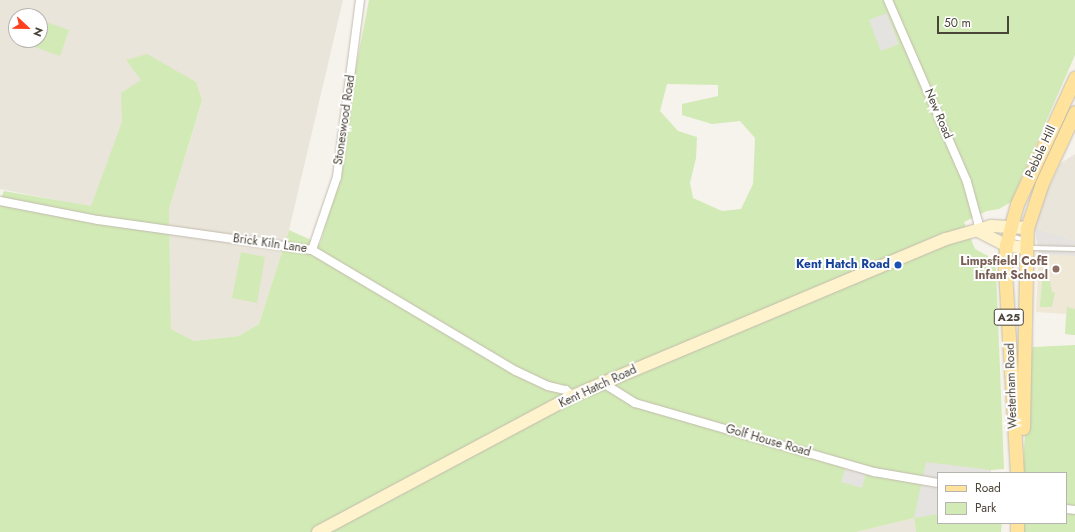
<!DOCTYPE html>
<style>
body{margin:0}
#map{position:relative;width:1075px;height:532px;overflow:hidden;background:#f6f3ec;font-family:Jost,sans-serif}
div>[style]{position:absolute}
.residential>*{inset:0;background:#eae5da}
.education>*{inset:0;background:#efe8d6}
.green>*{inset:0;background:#d2eab5}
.parking>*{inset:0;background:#e5e3e0}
.roads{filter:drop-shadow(0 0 1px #c2bbae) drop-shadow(0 0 1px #c2bbae)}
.lane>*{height:4px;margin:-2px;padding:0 2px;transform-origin:2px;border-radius:2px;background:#fff}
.street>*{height:8px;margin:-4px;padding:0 4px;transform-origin:4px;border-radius:4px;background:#fff}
.secondary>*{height:12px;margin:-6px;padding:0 6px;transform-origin:6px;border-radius:6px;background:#fff3cd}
.primary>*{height:13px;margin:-6.5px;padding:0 6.5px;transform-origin:6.5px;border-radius:6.5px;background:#ffe39c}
.dots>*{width:11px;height:11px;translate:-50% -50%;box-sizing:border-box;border:2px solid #fff;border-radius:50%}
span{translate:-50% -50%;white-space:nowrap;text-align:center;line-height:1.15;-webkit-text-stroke:4px #fff;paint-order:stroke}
.shield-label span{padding:1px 3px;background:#fff;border:1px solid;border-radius:3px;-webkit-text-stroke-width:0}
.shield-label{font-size:11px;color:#4b4439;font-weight:700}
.street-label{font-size:12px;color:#4b4439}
.education-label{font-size:12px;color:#785e54;font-weight:700}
.right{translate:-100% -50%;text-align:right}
.transit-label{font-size:12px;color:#164399;font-weight:700}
.legend{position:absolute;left:937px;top:472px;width:130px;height:52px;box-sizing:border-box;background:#fff;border:1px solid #b7b4b0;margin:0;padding:5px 7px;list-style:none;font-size:12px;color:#4b4439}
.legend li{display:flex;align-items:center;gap:8px;height:20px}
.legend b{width:20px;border:1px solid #b7b4b0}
.north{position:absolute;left:8px;top:8px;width:40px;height:40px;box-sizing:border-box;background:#fff;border:1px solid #b7b4b0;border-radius:50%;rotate:112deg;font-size:11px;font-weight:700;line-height:16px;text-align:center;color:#4b4439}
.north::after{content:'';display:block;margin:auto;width:14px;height:18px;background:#fc3f1d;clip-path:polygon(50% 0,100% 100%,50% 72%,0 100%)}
.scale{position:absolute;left:937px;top:16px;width:72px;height:18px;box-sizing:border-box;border:2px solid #4b4439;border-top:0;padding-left:5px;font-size:12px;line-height:14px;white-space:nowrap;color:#4b4439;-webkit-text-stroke:3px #fff;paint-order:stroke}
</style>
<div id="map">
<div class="residential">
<div style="clip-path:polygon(evenodd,0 0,343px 0,289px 230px,259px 324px,239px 336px,194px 341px,171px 329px,169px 209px,202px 102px,91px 207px,0 189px,0 0,16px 16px,40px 16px,40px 40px,16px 40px,16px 16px)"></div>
<div style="clip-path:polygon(1075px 154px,1075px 241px,1035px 228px,1043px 199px,1061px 163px)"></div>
<div style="clip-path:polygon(914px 518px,916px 532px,856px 532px)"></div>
</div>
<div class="education">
<div style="clip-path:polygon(1035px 228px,1075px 241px,1075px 335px,1065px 334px,1066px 314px,1036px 312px,1039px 254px)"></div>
</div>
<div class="green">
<div style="clip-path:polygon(evenodd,369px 0,1075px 0,1075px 55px,1011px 202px,999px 209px,987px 211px,964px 222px,975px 249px,988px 256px,996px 269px,1004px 469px,991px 470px,991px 473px,938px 473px,938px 523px,1002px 523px,1001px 532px,916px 532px,914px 518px,856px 532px,0 532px,0 200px,4px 191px,91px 206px,122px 122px,121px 93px,141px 80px,126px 60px,147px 54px,196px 82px,202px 101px,169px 209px,171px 329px,194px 341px,239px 336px,259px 324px,289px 230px,320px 244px,342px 169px,354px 77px,369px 0,667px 84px,718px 85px,718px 96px,682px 104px,682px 115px,712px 124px,740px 121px,755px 138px,753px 184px,741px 209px,722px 211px,693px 198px,690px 183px,696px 158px,697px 137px,678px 131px,660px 111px,667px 84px)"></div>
<div style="clip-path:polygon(40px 20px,69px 30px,60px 56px,12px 39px,16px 26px,16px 40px,40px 40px)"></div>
<div style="clip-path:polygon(241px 252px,265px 257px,257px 303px,232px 298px)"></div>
<div style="clip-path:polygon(1042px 280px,1050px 281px,1052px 292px,1055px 293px,1052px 307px,1040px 307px)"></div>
<div style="clip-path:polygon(1067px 307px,1075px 309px,1075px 335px,1065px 334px)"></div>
<div style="clip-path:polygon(1075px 345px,1075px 532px,1023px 532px,1023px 523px,1066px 523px,1066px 473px,1023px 473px,1028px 368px,1033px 347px)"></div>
</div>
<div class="parking">
<div style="clip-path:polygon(887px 13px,899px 44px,881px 51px,869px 20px)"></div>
<div style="clip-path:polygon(1035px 228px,1075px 241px,1075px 256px,1039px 254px)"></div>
<div style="clip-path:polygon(926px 462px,991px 470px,991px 473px,938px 473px,938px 514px,914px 518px)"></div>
<div style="clip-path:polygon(847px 464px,867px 469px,862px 488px,841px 482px)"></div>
</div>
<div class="roads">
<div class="lane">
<div style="left:1010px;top:236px;width:16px;rotate:15deg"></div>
<div style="left:1030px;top:245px;width:4px;rotate:45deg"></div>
<div style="left:1033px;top:248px;width:42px;rotate:1.4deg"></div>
</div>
<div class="street">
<div style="left:888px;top:0;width:198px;rotate:66.5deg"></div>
<div style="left:967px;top:182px;width:41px;rotate:74.6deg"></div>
<div style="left:978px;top:222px;width:9px;rotate:90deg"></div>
<div style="left:0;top:201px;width:100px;rotate:11deg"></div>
<div style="left:98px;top:220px;width:216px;rotate:8deg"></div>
<div style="left:312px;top:250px;width:237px;rotate:30.7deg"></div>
<div style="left:516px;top:371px;width:35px;rotate:25deg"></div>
<div style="left:548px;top:386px;width:18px;rotate:13deg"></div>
<div style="left:566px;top:390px;width:9px;rotate:41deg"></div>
<div style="left:312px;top:250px;width:77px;rotate:-71.1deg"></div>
<div style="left:337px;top:177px;width:178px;rotate:-82.6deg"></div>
<div style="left:603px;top:383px;width:38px;rotate:32deg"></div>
<div style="left:635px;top:403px;width:249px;rotate:16.1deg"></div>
<div style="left:874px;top:472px;width:65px;rotate:9.8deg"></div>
<div style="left:1066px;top:509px;width:9px;rotate:6deg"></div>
</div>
<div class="secondary">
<div style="left:978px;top:231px;width:31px;rotate:27deg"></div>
<div style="left:1006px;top:245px;width:19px;rotate:9deg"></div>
<div style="left:318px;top:532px;width:289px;rotate:-28.1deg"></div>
<div style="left:573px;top:396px;width:33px;rotate:-23deg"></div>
<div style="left:603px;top:383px;width:372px;rotate:-22.8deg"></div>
<div style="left:946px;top:239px;width:47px;rotate:-16.1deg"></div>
<div style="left:991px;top:226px;width:36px;rotate:3deg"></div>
</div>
<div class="primary">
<div style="left:1023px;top:428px;width:200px;rotate:-88.9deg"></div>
<div style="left:1027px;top:228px;width:47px;rotate:-71.6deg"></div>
<div style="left:1042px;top:183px;width:78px;rotate:-65.1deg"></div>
<div style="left:1017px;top:473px;width:202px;rotate:-93.4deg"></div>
<div style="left:1005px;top:271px;width:26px;rotate:-88deg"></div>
<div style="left:1006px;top:245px;width:42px;rotate:-75deg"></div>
<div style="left:1017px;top:204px;width:139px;rotate:-65.3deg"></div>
<div style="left:1017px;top:532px;width:9px;rotate:-90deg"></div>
</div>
</div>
<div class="dots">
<div style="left:898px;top:265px;background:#1a4fb4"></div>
<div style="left:1056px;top:269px;background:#8d6e63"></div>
</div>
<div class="shield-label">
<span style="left:1009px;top:317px">A25</span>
</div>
<div class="street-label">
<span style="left:938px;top:114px;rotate:67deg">New Road</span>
<span style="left:345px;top:120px;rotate:-82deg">Stoneswood Road</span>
<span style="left:1041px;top:152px;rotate:-65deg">Pebble Hill</span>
<span style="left:270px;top:244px;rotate:8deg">Brick Kiln Lane</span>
<span style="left:1012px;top:386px;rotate:-92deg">Westerham Road</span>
<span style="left:598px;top:387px;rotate:-25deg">Kent Hatch Road</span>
<span style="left:768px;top:441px;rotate:16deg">Golf House Road</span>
</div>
<div class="education-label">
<span class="right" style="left:1048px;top:269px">Limpsfield CofE<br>Infant School</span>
</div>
<div class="transit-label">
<span class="right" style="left:890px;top:265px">Kent Hatch Road</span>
</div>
<ul class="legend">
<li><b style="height:5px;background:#ffe39c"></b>Road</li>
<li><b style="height:11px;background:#d2eab5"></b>Park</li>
</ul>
<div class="north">N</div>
<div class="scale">50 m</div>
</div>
